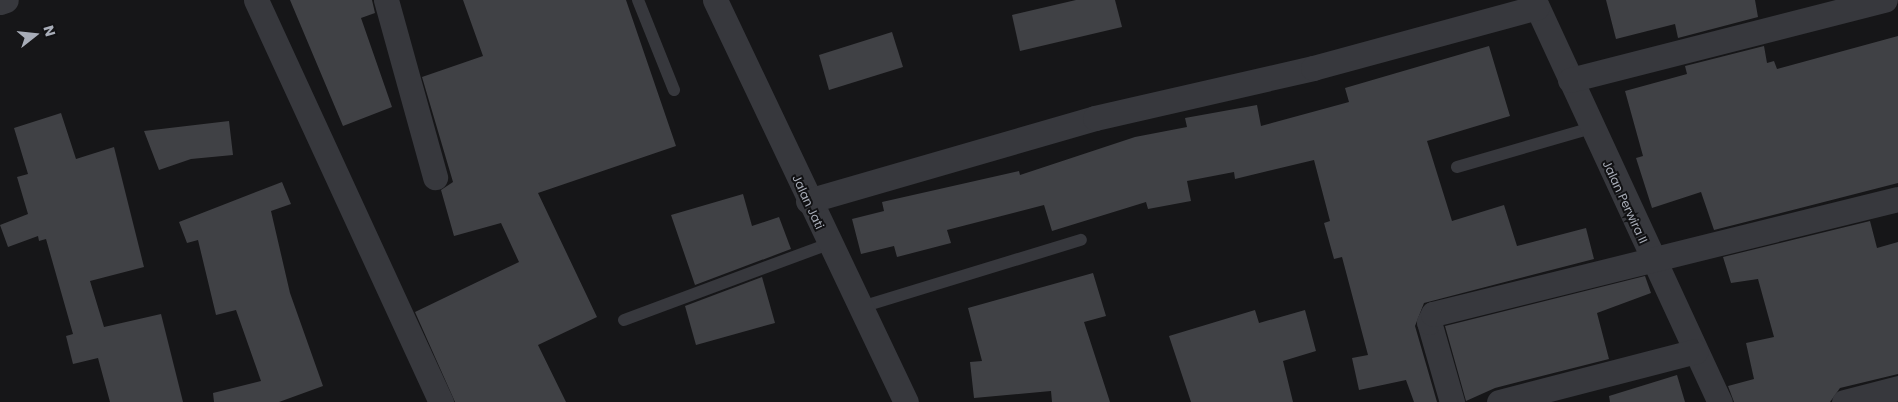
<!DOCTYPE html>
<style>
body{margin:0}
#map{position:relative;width:1898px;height:402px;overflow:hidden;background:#161618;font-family:Poppins,sans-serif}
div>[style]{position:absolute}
.building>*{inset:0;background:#404145}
.lane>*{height:12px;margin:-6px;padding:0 6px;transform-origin:6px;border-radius:6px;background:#37383d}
.street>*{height:25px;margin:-12.5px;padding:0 12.5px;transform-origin:12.5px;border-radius:12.5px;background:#37383d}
span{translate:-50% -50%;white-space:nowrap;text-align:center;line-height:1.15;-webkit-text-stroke:4px #111113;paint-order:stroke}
.street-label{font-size:12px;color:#a8adb8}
.north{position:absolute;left:10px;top:10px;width:50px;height:50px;-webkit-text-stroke:4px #111113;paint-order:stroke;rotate:74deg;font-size:14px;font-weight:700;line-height:20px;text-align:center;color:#a8adb8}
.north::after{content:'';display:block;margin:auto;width:18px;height:22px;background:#a8adb8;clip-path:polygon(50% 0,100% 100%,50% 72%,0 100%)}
</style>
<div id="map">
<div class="building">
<div style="clip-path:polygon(290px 0,372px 0,375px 13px,361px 18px,392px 107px,343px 126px)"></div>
<div style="clip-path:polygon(463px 0,626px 0,676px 146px,538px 193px,597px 317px,538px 345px,566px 402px,455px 402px,415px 312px,519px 262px,501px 223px,454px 236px,441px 190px,453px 182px,422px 77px,483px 56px)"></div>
<div style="clip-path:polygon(1076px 0,1115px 0,1122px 27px,1020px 51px,1012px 15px)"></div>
<div style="clip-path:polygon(1606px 0,1755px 0,1758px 17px,1678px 38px,1675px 24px,1616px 39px)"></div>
<div style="clip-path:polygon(892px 32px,903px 67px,829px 90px,819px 55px)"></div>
<div style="clip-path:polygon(1898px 36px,1898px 183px,1714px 230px,1701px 192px,1652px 208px,1636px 158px,1643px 156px,1625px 91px,1687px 74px,1685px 66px,1764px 46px,1767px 63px,1774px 61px,1777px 69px)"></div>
<div style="clip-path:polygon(1489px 46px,1510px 116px,1427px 141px,1452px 221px,1504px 205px,1517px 246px,1586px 228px,1594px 259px,1424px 303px,1415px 326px,1437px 402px,1414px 402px,1406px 380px,1359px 390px,1352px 358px,1368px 355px,1342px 257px,1334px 259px,1324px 223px,1330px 221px,1314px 160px,1235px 179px,1234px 172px,1187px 181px,1191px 201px,1148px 209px,1146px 202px,1052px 231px,1044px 205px,947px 230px,951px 243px,897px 257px,894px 246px,861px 254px,852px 219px,884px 211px,882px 202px,1019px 171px,1020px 175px,1135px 137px,1187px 127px,1185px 118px,1257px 105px,1261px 126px,1349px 102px,1345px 88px)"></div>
<div style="clip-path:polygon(61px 113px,76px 159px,114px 147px,144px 267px,90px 281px,104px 327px,161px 314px,183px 402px,110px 402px,98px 358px,73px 364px,66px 336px,73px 334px,46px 239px,39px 241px,38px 236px,8px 247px,0 225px,28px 214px,17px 177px,28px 174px,14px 128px)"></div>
<div style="clip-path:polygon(229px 121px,233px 155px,191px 159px,159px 170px,144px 131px)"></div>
<div style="clip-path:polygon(282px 182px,291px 204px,271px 211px,290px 293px,323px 386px,279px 402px,214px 402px,213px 393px,261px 381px,236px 310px,216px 315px,198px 240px,187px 243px,179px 222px)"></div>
<div style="clip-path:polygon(743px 194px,752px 226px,779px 217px,791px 249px,695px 285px,671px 215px)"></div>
<div style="clip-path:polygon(1870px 221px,1877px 248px,1898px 242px,1898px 374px,1840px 388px,1830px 402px,1734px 402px,1728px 386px,1754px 379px,1746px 343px,1774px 337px,1758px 279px,1731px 283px,1723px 257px)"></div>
<div style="clip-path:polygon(1093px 273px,1106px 316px,1084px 322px,1110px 402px,1052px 402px,1051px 391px,974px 398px,970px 362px,982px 361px,968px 308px)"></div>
<div style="clip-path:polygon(1645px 276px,1651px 293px,1597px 313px,1609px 359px,1495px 388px,1466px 401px,1445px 326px)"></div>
<div style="clip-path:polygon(762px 277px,775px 323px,696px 345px,685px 306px)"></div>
<div style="clip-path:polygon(1255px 310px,1259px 323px,1305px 310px,1316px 351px,1283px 361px,1293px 402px,1191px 402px,1169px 336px)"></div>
<div style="clip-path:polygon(1677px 375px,1685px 402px,1610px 402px,1609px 396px)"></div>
</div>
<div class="lane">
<div style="left:638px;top:0;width:97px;rotate:68.2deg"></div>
<div style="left:1457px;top:167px;width:140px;rotate:-16.2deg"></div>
<div style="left:858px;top:308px;width:233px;rotate:-17deg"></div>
<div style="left:624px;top:320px;width:218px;rotate:-20.4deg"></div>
</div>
<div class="street">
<div style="left:256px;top:0;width:443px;rotate:65.3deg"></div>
<div style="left:386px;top:0;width:184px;rotate:74.5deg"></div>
<div style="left:715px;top:0;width:445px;rotate:64.6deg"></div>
<div style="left:1534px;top:0;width:443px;rotate:65.2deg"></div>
<div style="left:0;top:2px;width:6px;rotate:-18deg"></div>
<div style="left:1570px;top:80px;width:325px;rotate:-14.3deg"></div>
<div style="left:808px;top:201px;width:299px;rotate:-16.1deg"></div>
<div style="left:1095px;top:118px;width:224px;rotate:-12.9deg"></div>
<div style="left:1313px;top:68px;width:232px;rotate:-15.2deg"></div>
<div style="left:1452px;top:402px;width:83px;rotate:-106deg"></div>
<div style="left:1429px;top:322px;width:9px;rotate:-63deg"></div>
<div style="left:1433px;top:314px;width:479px;rotate:-13.9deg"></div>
<div style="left:1499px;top:402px;width:203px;rotate:-14.5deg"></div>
<div style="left:1844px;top:402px;width:56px;rotate:-14.5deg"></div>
</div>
<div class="street-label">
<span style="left:808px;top:202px;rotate:65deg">Jalan Jati</span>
<span style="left:1625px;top:202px;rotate:65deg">Jalan Perwira II</span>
</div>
<div class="north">N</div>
</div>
